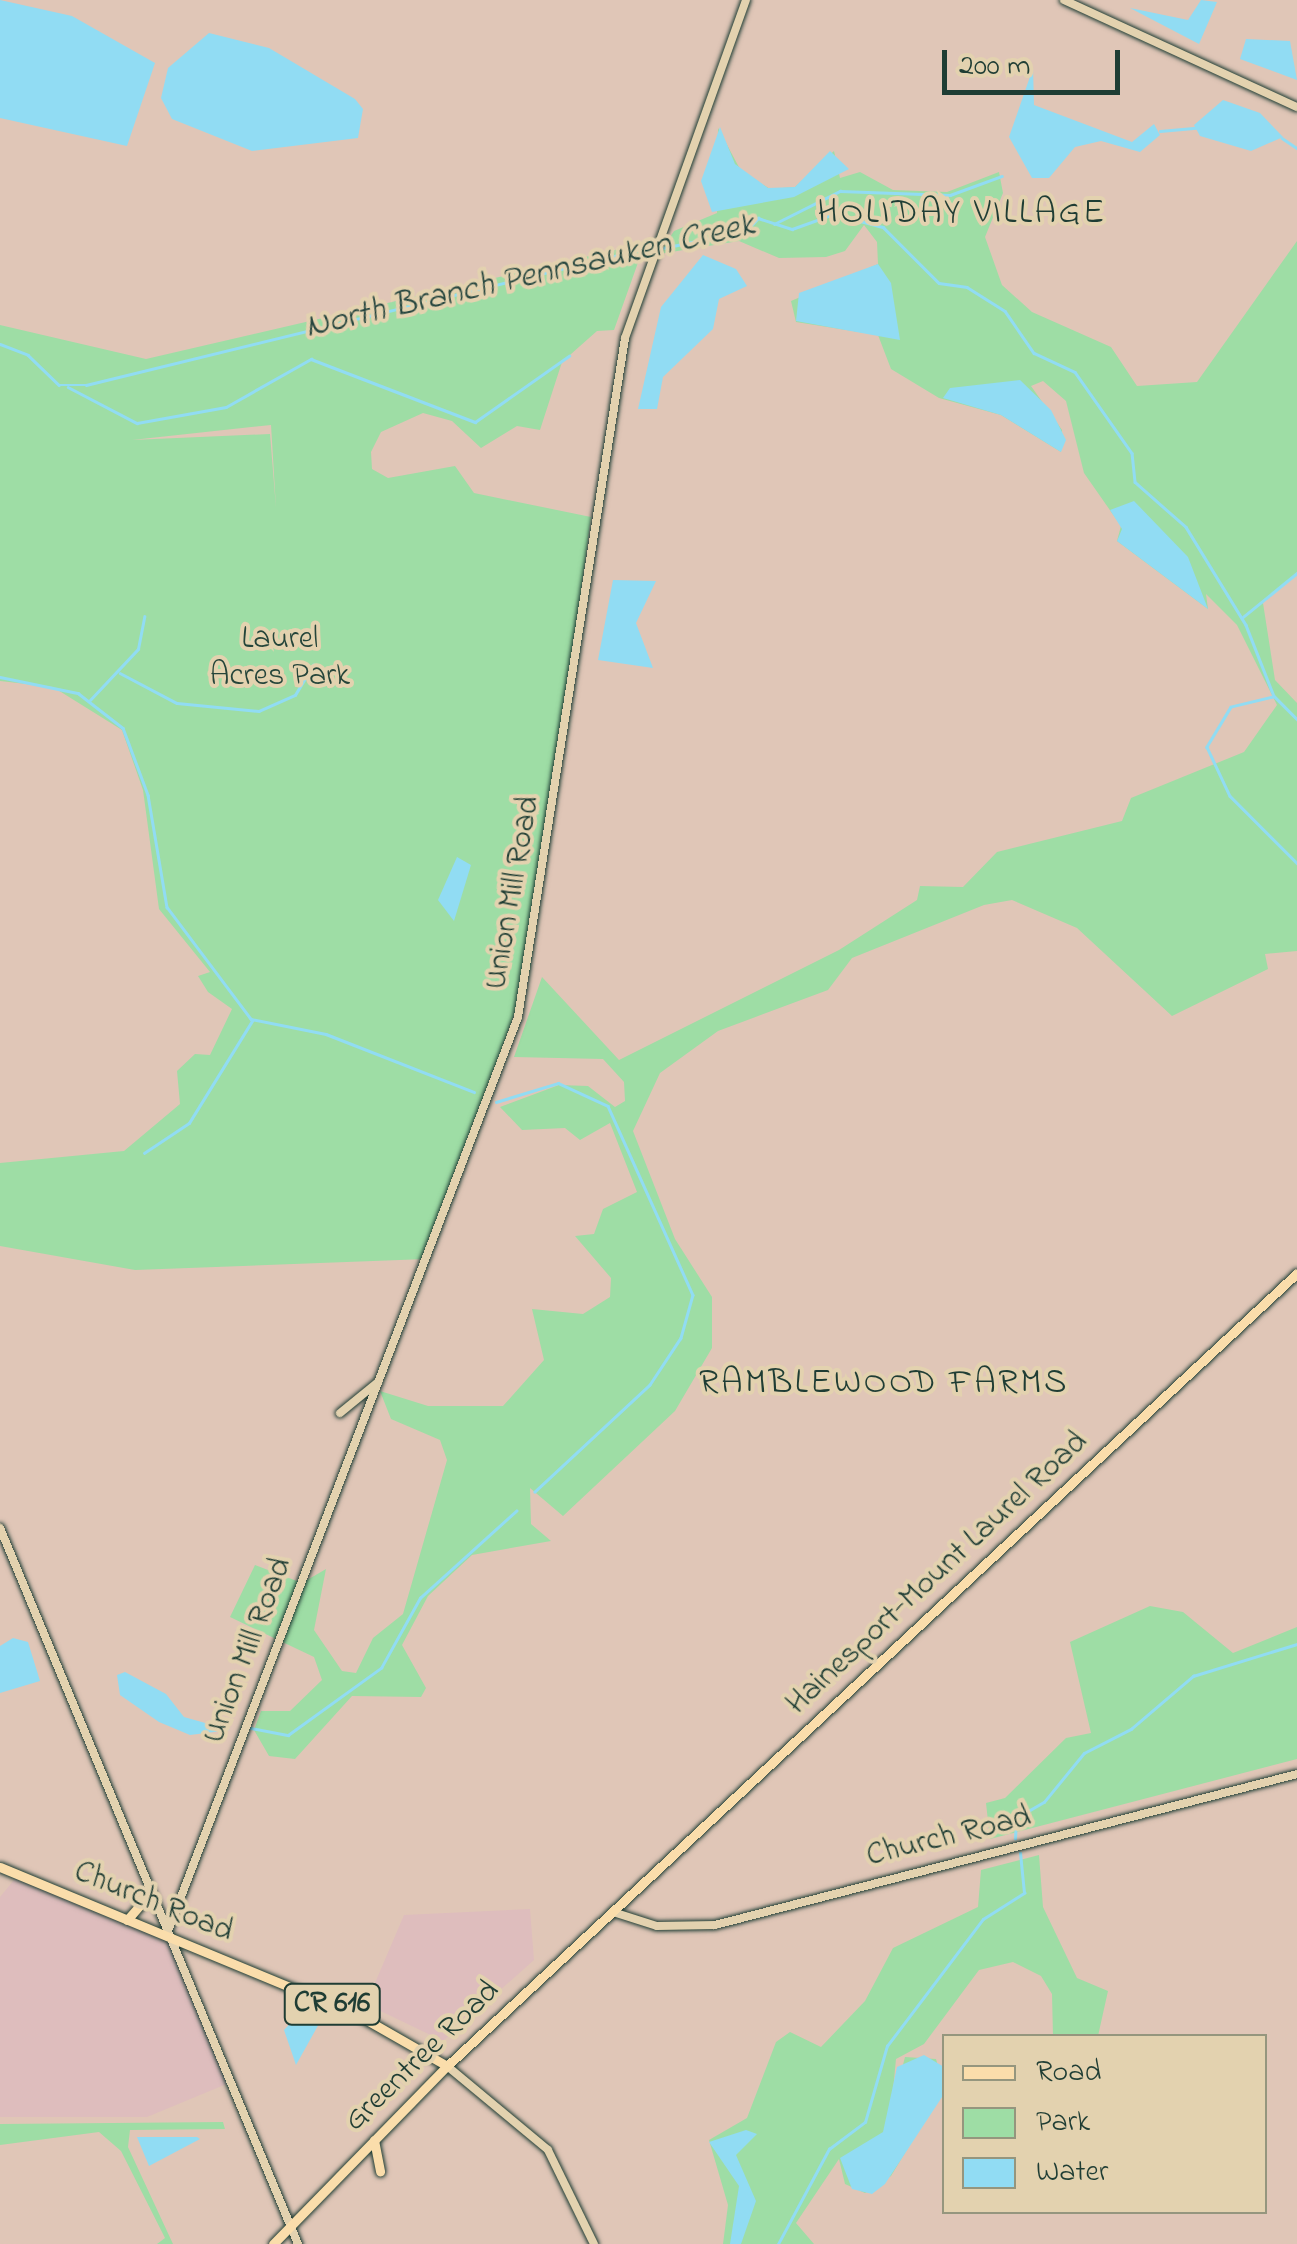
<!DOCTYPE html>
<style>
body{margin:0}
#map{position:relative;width:1297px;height:2244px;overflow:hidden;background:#e0c6b7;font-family:"Indie Flower",sans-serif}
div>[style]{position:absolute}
.built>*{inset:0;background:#debdbd}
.green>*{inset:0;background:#9edda5}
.water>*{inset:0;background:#91dcf3}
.stream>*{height:2.5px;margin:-1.25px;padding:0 1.25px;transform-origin:1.25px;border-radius:1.25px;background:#91dcf3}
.roads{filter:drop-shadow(0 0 2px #1f3d34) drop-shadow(0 0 2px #1f3d34)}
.secondary>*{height:8px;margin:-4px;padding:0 4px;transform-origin:4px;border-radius:4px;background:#e3d2af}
.primary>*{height:9px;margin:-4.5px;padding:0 4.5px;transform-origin:4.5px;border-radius:4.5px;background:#faddab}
span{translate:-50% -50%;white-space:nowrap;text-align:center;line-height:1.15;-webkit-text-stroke:8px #e3d2af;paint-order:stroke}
.shield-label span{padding:2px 8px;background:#e3d2af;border:2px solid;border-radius:8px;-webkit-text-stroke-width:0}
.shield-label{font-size:30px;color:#1f3d34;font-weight:700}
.park-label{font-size:32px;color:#25453a}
.street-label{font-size:32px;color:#1f3d34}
.neighbourhood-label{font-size:35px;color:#1f3d34;letter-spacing:2.5px}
.water-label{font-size:35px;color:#25453e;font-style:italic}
.legend{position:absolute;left:942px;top:2034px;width:325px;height:180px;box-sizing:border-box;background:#e3d2af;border:2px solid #95967e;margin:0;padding:12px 18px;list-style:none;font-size:30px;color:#1f3d34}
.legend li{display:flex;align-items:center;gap:20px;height:50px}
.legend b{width:50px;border:2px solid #95967e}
.scale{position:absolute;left:942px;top:50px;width:178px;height:45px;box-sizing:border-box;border:5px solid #1f3d34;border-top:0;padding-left:12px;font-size:30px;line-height:35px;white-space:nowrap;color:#1f3d34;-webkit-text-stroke:8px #e3d2af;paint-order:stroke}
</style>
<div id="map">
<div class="built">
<div style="clip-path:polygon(18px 1875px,166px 1936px,229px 2083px,147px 2117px,0 2117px,0 1897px)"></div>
<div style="clip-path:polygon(530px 1909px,534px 1960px,443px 2041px,366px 2004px,404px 1915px)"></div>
</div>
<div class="green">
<div style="clip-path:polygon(718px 128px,741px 171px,770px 189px,795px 187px,834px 151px,840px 178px,860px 172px,893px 190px,947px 192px,999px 172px,1003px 193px,985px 237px,1002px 285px,1032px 312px,1111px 347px,1137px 386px,1197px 382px,1297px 241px,1297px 572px,1263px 603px,1275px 680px,1297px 703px,1297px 951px,1265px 954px,1268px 969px,1172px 1016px,1077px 928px,1012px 900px,984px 905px,852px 958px,828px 990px,718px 1031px,660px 1073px,633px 1131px,675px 1239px,712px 1297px,712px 1348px,675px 1411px,563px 1516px,530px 1488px,531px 1524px,551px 1541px,472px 1555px,428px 1596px,402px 1645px,426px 1688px,421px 1697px,352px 1696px,295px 1759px,269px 1756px,254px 1730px,261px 1711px,290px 1711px,322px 1680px,314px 1657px,230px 1617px,255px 1565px,302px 1583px,326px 1569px,314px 1630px,342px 1671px,356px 1673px,373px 1638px,403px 1614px,447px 1460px,440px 1440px,391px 1419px,380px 1391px,428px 1406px,503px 1406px,544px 1360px,532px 1309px,583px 1314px,610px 1297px,611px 1278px,575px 1236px,594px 1234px,603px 1209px,637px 1192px,610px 1123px,580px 1140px,565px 1128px,522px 1130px,500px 1107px,559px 1085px,588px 1086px,615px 1107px,625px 1101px,624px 1082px,603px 1059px,514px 1057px,542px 977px,619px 1060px,839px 950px,917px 900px,920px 886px,963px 887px,997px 852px,1122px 821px,1131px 798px,1244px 752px,1277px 705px,1237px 625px,1206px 594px,1208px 609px,1117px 541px,1121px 526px,1084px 473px,1066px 401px,1043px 381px,1031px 386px,1062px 430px,1061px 452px,1001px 415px,939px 398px,891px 369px,878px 335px,796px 322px,791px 301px,878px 264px,877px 242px,864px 225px,845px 251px,826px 257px,779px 258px,739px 241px,659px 254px,674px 231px,717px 213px)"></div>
<div style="clip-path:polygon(evenodd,645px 243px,614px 330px,597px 331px,562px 362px,540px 430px,517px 426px,481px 448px,452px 421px,423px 413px,381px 432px,371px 452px,372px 469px,388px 478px,455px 466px,474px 493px,591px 517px,530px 970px,426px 1259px,135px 1270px,0 1246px,0 1163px,124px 1151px,180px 1104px,177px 1071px,195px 1054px,210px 1055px,232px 1009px,208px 992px,198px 976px,210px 972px,159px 909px,143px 790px,122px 730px,53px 687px,0 681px,0 325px,146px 359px,645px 243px,271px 425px,276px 508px,270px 434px,132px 440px,271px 425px)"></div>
<div style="clip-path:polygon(1150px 1606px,1183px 1612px,1233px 1653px,1297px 1627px,1297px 1759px,990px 1839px,986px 1803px,1005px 1798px,1066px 1738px,1091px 1733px,1070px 1642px)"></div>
<div style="clip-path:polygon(1039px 1855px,1043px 1907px,1077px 1978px,1108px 1991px,1098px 2036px,1053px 2036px,1052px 1994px,1041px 1976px,1013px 1962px,979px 1970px,924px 2044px,896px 2059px,891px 2112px,905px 2057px,936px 2059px,944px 2088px,891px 2176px,865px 2193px,845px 2184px,839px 2159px,796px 2223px,814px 2244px,723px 2244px,728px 2205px,709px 2140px,747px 2118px,776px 2042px,790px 2032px,821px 2047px,865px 2001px,893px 1948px,978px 1907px,981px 1870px)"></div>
<div style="clip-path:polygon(223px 2122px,225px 2129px,130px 2130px,128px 2147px,173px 2244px,157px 2244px,165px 2238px,121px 2151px,99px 2132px,0 2145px,0 2124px)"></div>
</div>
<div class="water">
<div style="clip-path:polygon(0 0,72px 16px,155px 63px,127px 146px,0 118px)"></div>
<div style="clip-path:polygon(1201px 0,1217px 2px,1199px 44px,1130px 8px,1188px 20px)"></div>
<div style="clip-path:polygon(209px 33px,269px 48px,355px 99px,363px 109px,358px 138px,252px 151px,172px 119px,161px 98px,168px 68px)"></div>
<div style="clip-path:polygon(1246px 39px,1290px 41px,1297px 80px,1240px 59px)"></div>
<div style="clip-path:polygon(1033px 68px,1034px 105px,1132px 142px,1154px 124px,1160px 135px,1140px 152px,1101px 141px,1075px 147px,1049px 178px,1032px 178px,1009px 137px)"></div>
<div style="clip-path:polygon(1223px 100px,1260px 113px,1283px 137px,1251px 151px,1200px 136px,1194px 125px)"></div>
<div style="clip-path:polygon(720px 127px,735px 164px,768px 188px,795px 187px,830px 151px,849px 169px,794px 197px,712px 212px,701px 181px)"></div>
<div style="clip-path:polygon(703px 255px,736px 269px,747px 286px,719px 299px,713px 329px,663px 377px,657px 409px,638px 409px,661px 307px)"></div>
<div style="clip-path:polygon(878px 264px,891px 283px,900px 340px,796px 321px,799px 293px)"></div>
<div style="clip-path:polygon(1020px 380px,1051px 410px,1066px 440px,1061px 452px,1001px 415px,943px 398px,950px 388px)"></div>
<div style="clip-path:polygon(1134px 501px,1188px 557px,1208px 609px,1117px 541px,1122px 529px,1110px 510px)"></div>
<div style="clip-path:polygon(613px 580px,656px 581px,636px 623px,653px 668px,598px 660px)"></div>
<div style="clip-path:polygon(457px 857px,471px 865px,454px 921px,438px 900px)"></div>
<div style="clip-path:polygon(13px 1638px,28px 1642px,40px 1681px,0 1693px,0 1646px)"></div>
<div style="clip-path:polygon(125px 1672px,166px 1694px,184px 1717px,230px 1730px,190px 1735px,159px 1722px,120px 1695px,117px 1675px)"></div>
<div style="clip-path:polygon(300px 2013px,320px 2022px,296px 2065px,284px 2030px)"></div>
<div style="clip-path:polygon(924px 2055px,944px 2067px,944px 2094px,885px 2184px,872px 2194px,852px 2189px,840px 2158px,883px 2132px,897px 2067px)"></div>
<div style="clip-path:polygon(746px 2130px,757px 2134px,736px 2155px,756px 2201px,741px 2244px,730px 2244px,739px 2186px,709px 2142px)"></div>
<div style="clip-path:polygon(137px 2137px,197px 2137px,200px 2139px,149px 2166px)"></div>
</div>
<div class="stream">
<div style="left:1160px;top:131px;width:36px;rotate:-5deg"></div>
<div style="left:1282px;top:138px;width:18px;rotate:34deg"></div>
<div style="left:774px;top:224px;width:74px;rotate:-26.6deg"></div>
<div style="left:840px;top:191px;width:110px;rotate:2.1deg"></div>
<div style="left:950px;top:195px;width:55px;rotate:-20.1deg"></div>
<div style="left:663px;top:248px;width:85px;rotate:-11.6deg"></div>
<div style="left:746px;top:231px;width:18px;rotate:-47deg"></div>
<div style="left:758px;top:218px;width:36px;rotate:18deg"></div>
<div style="left:792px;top:229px;width:45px;rotate:-19.7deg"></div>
<div style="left:834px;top:214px;width:51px;rotate:14.9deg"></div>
<div style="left:883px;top:227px;width:79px;rotate:45deg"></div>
<div style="left:939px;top:283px;width:28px;rotate:8deg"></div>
<div style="left:967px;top:287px;width:45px;rotate:32.3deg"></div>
<div style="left:1005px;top:311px;width:51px;rotate:55.4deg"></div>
<div style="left:1034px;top:353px;width:45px;rotate:24.9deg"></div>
<div style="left:1075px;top:372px;width:99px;rotate:54.9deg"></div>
<div style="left:1132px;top:453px;width:29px;rotate:84deg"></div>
<div style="left:1135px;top:482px;width:68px;rotate:41.4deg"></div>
<div style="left:1186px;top:527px;width:115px;rotate:58.5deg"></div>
<div style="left:1246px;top:625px;width:76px;rotate:68.5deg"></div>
<div style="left:1274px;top:696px;width:33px;rotate:45deg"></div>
<div style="left:0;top:344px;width:30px;rotate:21deg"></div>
<div style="left:28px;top:355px;width:43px;rotate:44.1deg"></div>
<div style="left:59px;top:385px;width:27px"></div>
<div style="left:86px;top:385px;width:586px;rotate:-13.73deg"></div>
<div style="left:68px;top:387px;width:78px;rotate:27.6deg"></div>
<div style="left:137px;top:423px;width:90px;rotate:-10.2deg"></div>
<div style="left:226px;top:407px;width:98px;rotate:-29.5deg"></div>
<div style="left:311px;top:359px;width:176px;rotate:21deg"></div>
<div style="left:475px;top:422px;width:115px;rotate:-35.1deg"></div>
<div style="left:1243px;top:617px;width:70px;rotate:-39.2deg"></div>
<div style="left:120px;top:673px;width:64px;rotate:27.8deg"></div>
<div style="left:177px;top:703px;width:82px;rotate:5.6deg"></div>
<div style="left:259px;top:711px;width:39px;rotate:-24deg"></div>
<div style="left:295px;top:695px;width:35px;rotate:-59deg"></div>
<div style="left:0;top:677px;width:80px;rotate:11.6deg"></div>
<div style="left:78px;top:693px;width:57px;rotate:37.9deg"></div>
<div style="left:123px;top:728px;width:72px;rotate:69.5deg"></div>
<div style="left:148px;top:795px;width:114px;rotate:80.4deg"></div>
<div style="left:167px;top:907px;width:140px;rotate:53.1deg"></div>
<div style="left:251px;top:1019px;width:76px;rotate:11.3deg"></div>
<div style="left:326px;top:1034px;width:159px;rotate:21.4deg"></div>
<div style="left:1273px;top:697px;width:43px;rotate:166.6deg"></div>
<div style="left:1231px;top:707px;width:47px;rotate:121deg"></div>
<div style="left:1207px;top:747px;width:54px;rotate:64.9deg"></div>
<div style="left:1230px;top:796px;width:95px;rotate:45deg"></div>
<div style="left:90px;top:700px;width:70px;rotate:-46.7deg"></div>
<div style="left:138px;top:649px;width:33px;rotate:-79deg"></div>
<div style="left:496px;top:1102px;width:65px;rotate:-17deg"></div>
<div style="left:558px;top:1083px;width:55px;rotate:24.7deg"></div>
<div style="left:608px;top:1106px;width:207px;rotate:65.8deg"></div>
<div style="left:693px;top:1295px;width:45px;rotate:105.6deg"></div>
<div style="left:681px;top:1338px;width:56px;rotate:123.4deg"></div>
<div style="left:650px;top:1385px;width:157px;rotate:137.1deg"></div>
<div style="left:144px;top:1153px;width:54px;rotate:-33.7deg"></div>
<div style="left:189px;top:1123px;width:120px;rotate:-58.3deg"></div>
<div style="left:251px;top:1728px;width:38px;rotate:11deg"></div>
<div style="left:288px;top:1735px;width:115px;rotate:-35.8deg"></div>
<div style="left:381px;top:1668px;width:80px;rotate:-60.9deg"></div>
<div style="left:420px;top:1598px;width:130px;rotate:-42.2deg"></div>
<div style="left:1015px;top:1839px;width:21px;rotate:-87deg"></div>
<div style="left:1016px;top:1818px;width:32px;rotate:-30deg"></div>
<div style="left:1044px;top:1802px;width:63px;rotate:-50.8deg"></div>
<div style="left:1084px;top:1753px;width:53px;rotate:-27.1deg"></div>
<div style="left:1131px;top:1729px;width:82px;rotate:-40.5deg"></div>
<div style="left:1193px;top:1676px;width:109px;rotate:-17.1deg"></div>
<div style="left:778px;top:2244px;width:108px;rotate:-61.8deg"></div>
<div style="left:829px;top:2149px;width:45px;rotate:-36.9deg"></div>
<div style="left:865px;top:2122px;width:79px;rotate:-73.9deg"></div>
<div style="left:887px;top:2046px;width:159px;rotate:-52.9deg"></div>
<div style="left:983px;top:1919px;width:49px;rotate:-32.4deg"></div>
<div style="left:1024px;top:1893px;width:40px;rotate:-95.7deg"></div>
</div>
<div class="roads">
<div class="secondary">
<div style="left:1064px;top:0;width:256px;rotate:24.7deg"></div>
<div style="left:340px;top:1413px;width:49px;rotate:-39.2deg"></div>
<div style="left:0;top:1528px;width:776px;rotate:67.4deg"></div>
<div style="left:613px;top:1912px;width:46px;rotate:17.7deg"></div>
<div style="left:657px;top:1926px;width:58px;rotate:-1deg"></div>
<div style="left:715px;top:1925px;width:601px;rotate:-14.54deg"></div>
<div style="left:166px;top:1936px;width:984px;rotate:-69.04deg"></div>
<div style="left:518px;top:1017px;width:687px;rotate:-81.04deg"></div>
<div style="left:625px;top:338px;width:359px;rotate:-70.3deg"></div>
<div style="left:447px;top:2066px;width:131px;rotate:39.7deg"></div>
<div style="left:548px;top:2150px;width:105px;rotate:63.9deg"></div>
</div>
<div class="primary">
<div style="left:0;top:1867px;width:387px;rotate:22.5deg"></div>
<div style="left:358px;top:2015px;width:103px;rotate:29.8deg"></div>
<div style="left:127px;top:1920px;width:33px;rotate:-49deg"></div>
<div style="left:374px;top:2140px;width:32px;rotate:79deg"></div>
<div style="left:273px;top:2244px;width:249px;rotate:-45.7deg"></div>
<div style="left:447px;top:2066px;width:1162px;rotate:-43.01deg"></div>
</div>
</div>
<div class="shield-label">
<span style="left:332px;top:2004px">CR 616</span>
</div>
<div class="park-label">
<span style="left:280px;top:659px">Laurel<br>Acres Park</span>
</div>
<div class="street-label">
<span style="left:514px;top:893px;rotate:-80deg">Union Mill Road</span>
<span style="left:938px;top:1574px;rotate:-43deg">Hainesport-Mount Laurel Road</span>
<span style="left:249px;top:1651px;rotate:-69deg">Union Mill Road</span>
<span style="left:949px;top:1838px;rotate:-14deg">Church Road</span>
<span style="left:153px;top:1903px;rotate:22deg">Church Road</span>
<span style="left:423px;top:2057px;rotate:-44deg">Greentree Road</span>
</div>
<div class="neighbourhood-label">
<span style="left:962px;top:214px">HOLIDAY VILLAGE</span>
<span style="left:884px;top:1384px">RAMBLEWOOD FARMS</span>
</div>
<div class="water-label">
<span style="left:530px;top:277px;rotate:-13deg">North Branch Pennsauken Creek</span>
</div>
<ul class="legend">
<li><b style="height:12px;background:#faddab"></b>Road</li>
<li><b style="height:28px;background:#9edda5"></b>Park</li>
<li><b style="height:28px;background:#91dcf3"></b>Water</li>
</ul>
<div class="scale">200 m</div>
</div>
